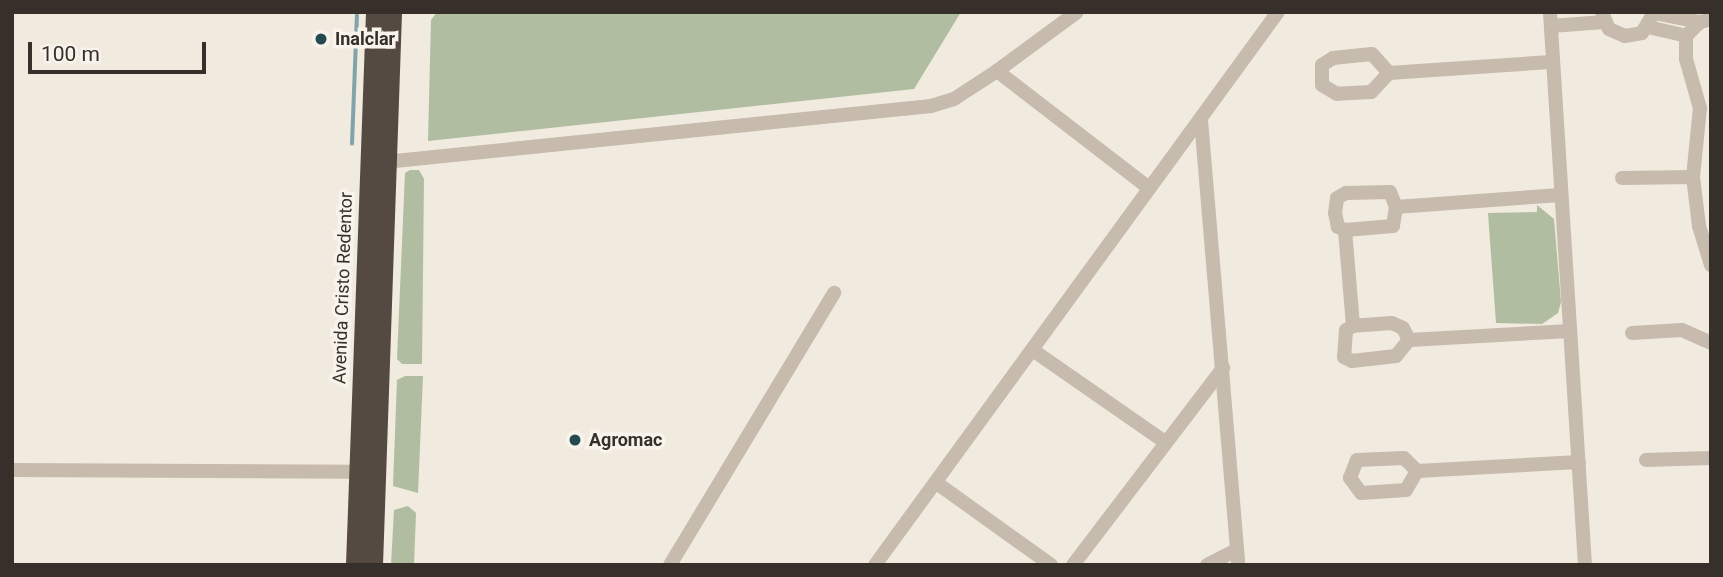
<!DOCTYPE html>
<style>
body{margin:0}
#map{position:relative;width:1723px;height:577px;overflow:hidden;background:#f0eadf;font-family:Roboto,sans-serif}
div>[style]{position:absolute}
.green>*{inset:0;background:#b0bda1}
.stream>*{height:3.5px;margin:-1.75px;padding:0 1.75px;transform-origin:1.75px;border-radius:1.75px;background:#81a3a9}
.minor>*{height:14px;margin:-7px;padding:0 7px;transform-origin:7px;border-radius:7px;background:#c6bbac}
.highway>*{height:21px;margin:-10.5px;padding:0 10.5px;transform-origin:10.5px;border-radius:10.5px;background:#554a42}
.dots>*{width:19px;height:19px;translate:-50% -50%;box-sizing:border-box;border:4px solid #f8f3eb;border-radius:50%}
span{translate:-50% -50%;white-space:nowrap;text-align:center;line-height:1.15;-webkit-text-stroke:7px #f8f3eb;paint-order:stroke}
.poi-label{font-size:18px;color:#362f2a;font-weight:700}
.left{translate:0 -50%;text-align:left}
.street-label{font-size:18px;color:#362f2a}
.frame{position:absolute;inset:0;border:14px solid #362f2a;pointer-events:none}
.scale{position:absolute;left:28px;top:42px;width:178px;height:32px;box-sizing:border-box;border:4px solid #362f2a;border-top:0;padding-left:9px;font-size:21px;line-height:24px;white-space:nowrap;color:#362f2a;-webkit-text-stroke:5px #f8f3eb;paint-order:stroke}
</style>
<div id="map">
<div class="green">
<div style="clip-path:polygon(437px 12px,961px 12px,914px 89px,428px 141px,431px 20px)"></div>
<div style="clip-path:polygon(410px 170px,419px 170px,424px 179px,422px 364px,402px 364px,397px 359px,405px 173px)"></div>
<div style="clip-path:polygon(1537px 205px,1554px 219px,1561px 302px,1558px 313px,1542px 324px,1496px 323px,1488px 213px,1537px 212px)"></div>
<div style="clip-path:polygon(405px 376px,423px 376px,418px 493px,393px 486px,397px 380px)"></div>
<div style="clip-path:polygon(408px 506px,416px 513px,414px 565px,391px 565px,394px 510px)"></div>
</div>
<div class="stream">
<div style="left:352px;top:144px;width:128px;rotate:-87.8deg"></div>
</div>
<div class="minor">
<div style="left:1550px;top:12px;width:554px;rotate:86.38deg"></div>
<div style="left:1602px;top:12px;width:18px;rotate:68deg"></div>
<div style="left:1609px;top:29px;width:17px;rotate:24deg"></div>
<div style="left:1625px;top:36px;width:17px;rotate:-10deg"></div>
<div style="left:1642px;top:33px;width:24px;rotate:-60deg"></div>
<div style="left:1654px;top:13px;width:47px;rotate:11.1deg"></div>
<div style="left:1700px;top:22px;width:11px;rotate:-15deg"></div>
<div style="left:1700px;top:22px;width:20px;rotate:135deg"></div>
<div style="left:1686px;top:36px;width:23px;rotate:90deg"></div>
<div style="left:1686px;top:59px;width:51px;rotate:74.1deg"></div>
<div style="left:1700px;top:108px;width:69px;rotate:95.8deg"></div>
<div style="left:1693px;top:177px;width:49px;rotate:83deg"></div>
<div style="left:1699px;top:226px;width:41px;rotate:72.9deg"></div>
<div style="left:1551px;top:26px;width:53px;rotate:-4.3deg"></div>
<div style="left:1648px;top:27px;width:39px;rotate:13deg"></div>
<div style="left:997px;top:71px;width:192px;rotate:37.6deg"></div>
<div style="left:1389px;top:73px;width:26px;rotate:133deg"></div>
<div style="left:1371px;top:92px;width:34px;rotate:177deg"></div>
<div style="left:1337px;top:94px;width:17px;rotate:-149deg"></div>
<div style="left:1322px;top:85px;width:20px;rotate:-90deg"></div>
<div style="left:1322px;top:65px;width:13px;rotate:-32deg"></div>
<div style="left:1333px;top:58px;width:39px;rotate:-6deg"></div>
<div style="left:1372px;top:54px;width:25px;rotate:48deg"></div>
<div style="left:1389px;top:73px;width:162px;rotate:-3.9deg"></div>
<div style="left:1201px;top:120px;width:447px;rotate:85.2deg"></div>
<div style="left:385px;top:162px;width:549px;rotate:-5.86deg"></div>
<div style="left:931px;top:106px;width:24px;rotate:-17deg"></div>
<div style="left:954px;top:99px;width:51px;rotate:-33.1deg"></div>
<div style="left:997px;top:71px;width:99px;rotate:-36.4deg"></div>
<div style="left:1622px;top:178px;width:71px;rotate:-0.8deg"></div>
<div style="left:1396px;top:207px;width:19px;rotate:99deg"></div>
<div style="left:1393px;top:226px;width:48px;rotate:175.2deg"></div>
<div style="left:1345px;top:230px;width:8px;rotate:-157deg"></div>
<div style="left:1338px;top:227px;width:14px;rotate:-102deg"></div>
<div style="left:1335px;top:213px;width:15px;rotate:-82deg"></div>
<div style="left:1337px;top:198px;width:10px;rotate:-29deg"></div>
<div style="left:1346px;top:193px;width:44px;rotate:-1.3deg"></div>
<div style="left:1390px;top:192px;width:16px;rotate:68deg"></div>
<div style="left:1396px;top:207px;width:165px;rotate:-4.2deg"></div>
<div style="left:1345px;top:230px;width:96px;rotate:85.2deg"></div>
<div style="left:1632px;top:333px;width:50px;rotate:-3.4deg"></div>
<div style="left:1682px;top:330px;width:32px;rotate:24deg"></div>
<div style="left:1409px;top:340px;width:13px;rotate:-117deg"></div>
<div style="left:1403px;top:328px;width:12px;rotate:-156deg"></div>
<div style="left:1392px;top:323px;width:39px;rotate:176deg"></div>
<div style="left:1353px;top:326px;width:8px;rotate:150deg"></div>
<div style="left:1346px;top:330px;width:27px;rotate:94deg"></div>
<div style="left:1344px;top:357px;width:9px;rotate:27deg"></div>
<div style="left:1352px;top:361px;width:44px;rotate:-6.5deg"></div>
<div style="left:1396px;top:356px;width:21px;rotate:-51deg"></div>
<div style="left:1409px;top:340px;width:161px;rotate:-3.2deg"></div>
<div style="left:1034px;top:351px;width:160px;rotate:34.8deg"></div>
<div style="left:1646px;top:460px;width:65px;rotate:-1.8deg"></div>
<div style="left:12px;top:470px;width:346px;rotate:0.3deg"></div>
<div style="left:1417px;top:471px;width:22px;rotate:120deg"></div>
<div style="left:1406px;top:490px;width:45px;rotate:176.2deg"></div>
<div style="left:1361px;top:493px;width:19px;rotate:-126deg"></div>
<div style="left:1350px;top:478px;width:19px;rotate:-69deg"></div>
<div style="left:1357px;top:460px;width:47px;rotate:-2.4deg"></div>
<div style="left:1404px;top:458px;width:18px;rotate:45deg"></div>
<div style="left:1417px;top:471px;width:162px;rotate:-3.2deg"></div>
<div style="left:938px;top:484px;width:139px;rotate:35.6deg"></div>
<div style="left:670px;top:565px;width:318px;rotate:-58.9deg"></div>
<div style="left:875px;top:565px;width:684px;rotate:-53.92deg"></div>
<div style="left:1073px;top:565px;width:248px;rotate:-52.7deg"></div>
<div style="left:1207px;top:565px;width:33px;rotate:-27deg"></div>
</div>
<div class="highway">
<div style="left:356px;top:565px;width:553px;rotate:-87.93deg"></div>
<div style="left:372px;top:565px;width:553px;rotate:-88.03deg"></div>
</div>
<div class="dots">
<div style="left:321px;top:39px;background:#254a52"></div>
<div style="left:575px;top:440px;background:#254a52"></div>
</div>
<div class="poi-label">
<span class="left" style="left:335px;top:39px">Inalclar</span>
<span class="left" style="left:589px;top:440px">Agromac</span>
</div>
<div class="street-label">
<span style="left:343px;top:288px;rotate:-88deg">Avenida Cristo Redentor</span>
</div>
<div class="frame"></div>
<div class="scale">100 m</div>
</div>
